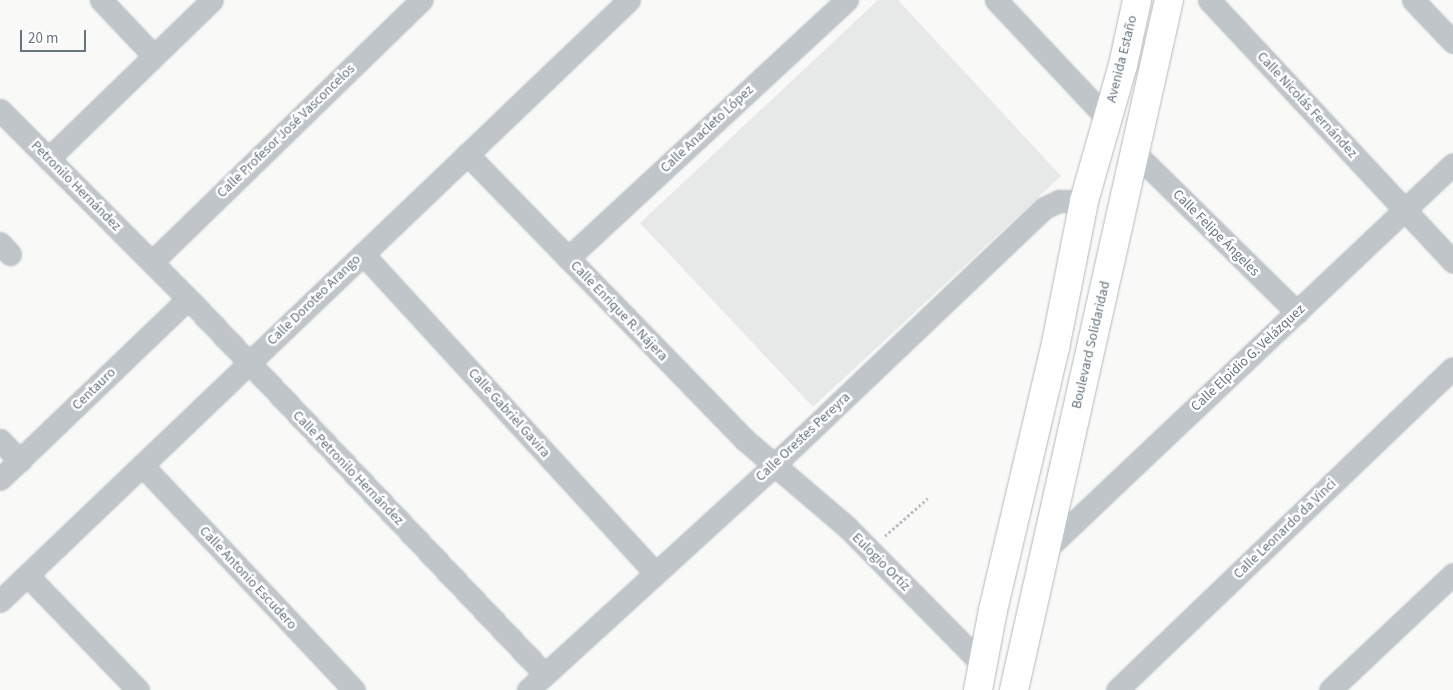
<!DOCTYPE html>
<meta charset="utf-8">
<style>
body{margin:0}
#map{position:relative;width:1453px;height:690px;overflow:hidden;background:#f9f9f7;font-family:"Source Sans 3",sans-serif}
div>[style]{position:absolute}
.built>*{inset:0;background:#e7e8e8}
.path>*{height:3px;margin-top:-1.5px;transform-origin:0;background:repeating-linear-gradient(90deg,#bbbec1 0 2.5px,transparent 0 5px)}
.roads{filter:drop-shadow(0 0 1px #b3b9bd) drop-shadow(0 0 1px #b3b9bd)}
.street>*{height:21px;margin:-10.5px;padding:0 10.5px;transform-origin:10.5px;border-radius:10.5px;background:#c0c5c9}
.secondary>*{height:28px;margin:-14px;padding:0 14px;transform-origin:14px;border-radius:14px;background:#fff}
span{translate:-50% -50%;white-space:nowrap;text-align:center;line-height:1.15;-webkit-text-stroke:5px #fff;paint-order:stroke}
.street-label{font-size:14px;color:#667581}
.scale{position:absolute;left:20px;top:30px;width:66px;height:22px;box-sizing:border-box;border:2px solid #667581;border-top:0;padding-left:6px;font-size:15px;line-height:18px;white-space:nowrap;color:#667581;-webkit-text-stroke:4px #fff;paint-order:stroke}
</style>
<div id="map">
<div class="built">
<div style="clip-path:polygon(878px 0,898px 0,1061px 176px,813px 407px,640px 223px)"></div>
</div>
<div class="path">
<div style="left:885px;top:536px;width:57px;rotate:-41.5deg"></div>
</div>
<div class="roads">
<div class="street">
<div style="left:101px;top:0;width:76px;rotate:46.6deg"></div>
<div style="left:996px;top:0;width:162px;rotate:46.8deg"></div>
<div style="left:1209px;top:0;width:358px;rotate:47deg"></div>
<div style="left:1413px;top:0;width:58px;rotate:46.4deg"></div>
<div style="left:0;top:110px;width:285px;rotate:45.1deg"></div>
<div style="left:201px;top:312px;width:499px;rotate:46.5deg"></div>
<div style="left:467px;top:154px;width:397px;rotate:45.8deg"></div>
<div style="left:744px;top:439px;width:135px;rotate:40.5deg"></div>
<div style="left:847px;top:527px;width:194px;rotate:45.4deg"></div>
<div style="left:1136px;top:154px;width:226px;rotate:44.5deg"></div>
<div style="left:48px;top:159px;width:228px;rotate:-44.1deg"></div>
<div style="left:0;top:243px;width:15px;rotate:48deg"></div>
<div style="left:363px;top:254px;width:431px;rotate:47.5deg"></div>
<div style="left:568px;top:258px;width:380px;rotate:-42.8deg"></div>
<div style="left:152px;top:262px;width:376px;rotate:-44.2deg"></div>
<div style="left:0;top:440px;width:29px;rotate:46deg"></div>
<div style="left:142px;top:465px;width:309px;rotate:46.7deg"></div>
<div style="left:0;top:479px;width:260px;rotate:-43.8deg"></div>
<div style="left:1043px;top:552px;width:564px;rotate:-43.42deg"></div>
<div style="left:27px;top:575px;width:160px;rotate:46deg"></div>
<div style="left:0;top:601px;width:870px;rotate:-43.7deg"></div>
<div style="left:528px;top:690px;width:333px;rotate:-42.4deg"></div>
<div style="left:774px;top:465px;width:373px;rotate:-43.6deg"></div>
<div style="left:1044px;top:208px;width:17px;rotate:-25deg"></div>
<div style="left:1059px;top:201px;width:25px"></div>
<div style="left:1117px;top:690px;width:465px;rotate:-43.8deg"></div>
<div style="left:1330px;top:690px;width:169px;rotate:-43.3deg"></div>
</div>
<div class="secondary">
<div style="left:978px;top:690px;width:81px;rotate:-79.4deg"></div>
<div style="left:993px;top:610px;width:269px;rotate:-76.7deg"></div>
<div style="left:1055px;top:348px;width:150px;rotate:-78.8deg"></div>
<div style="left:1084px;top:201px;width:141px;rotate:-74deg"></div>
<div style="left:1123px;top:65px;width:66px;rotate:-77.8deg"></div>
<div style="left:1014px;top:690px;width:707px;rotate:-77.34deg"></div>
</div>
</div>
<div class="street-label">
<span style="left:1122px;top:59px;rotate:-76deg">Avenida Estaño</span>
<span style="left:1307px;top:105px;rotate:47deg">Calle Nicolás Fernández</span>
<span style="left:707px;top:129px;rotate:-43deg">Calle Anacleto López</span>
<span style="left:286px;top:131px;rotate:-44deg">Calle Profesor José Vasconcelos</span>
<span style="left:76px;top:186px;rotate:45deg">Petronilo Hernández</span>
<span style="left:1216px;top:233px;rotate:45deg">Calle Felipe Ángeles</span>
<span style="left:314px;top:300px;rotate:-44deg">Calle Doroteo Arango</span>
<span style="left:619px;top:311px;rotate:46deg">Calle Enrique R. Nájera</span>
<span style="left:1091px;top:345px;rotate:-77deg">Boulevard Solidaridad</span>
<span style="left:1248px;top:358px;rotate:-43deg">Calle Elpidio G. Velázquez</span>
<span style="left:94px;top:389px;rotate:-44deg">Centauro</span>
<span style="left:509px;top:413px;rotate:48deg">Calle Gabriel Gavira</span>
<span style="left:803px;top:437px;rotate:-43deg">Calle Orestes Pereyra</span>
<span style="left:348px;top:468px;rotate:46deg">Calle Petronilo Hernández</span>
<span style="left:1285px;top:529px;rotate:-44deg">Calle Leonardo da Vinci</span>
<span style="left:881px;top:562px;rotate:45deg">Eulogio Ortíz</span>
<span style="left:248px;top:578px;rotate:47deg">Calle Antonio Escudero</span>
</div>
<div class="scale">20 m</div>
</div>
